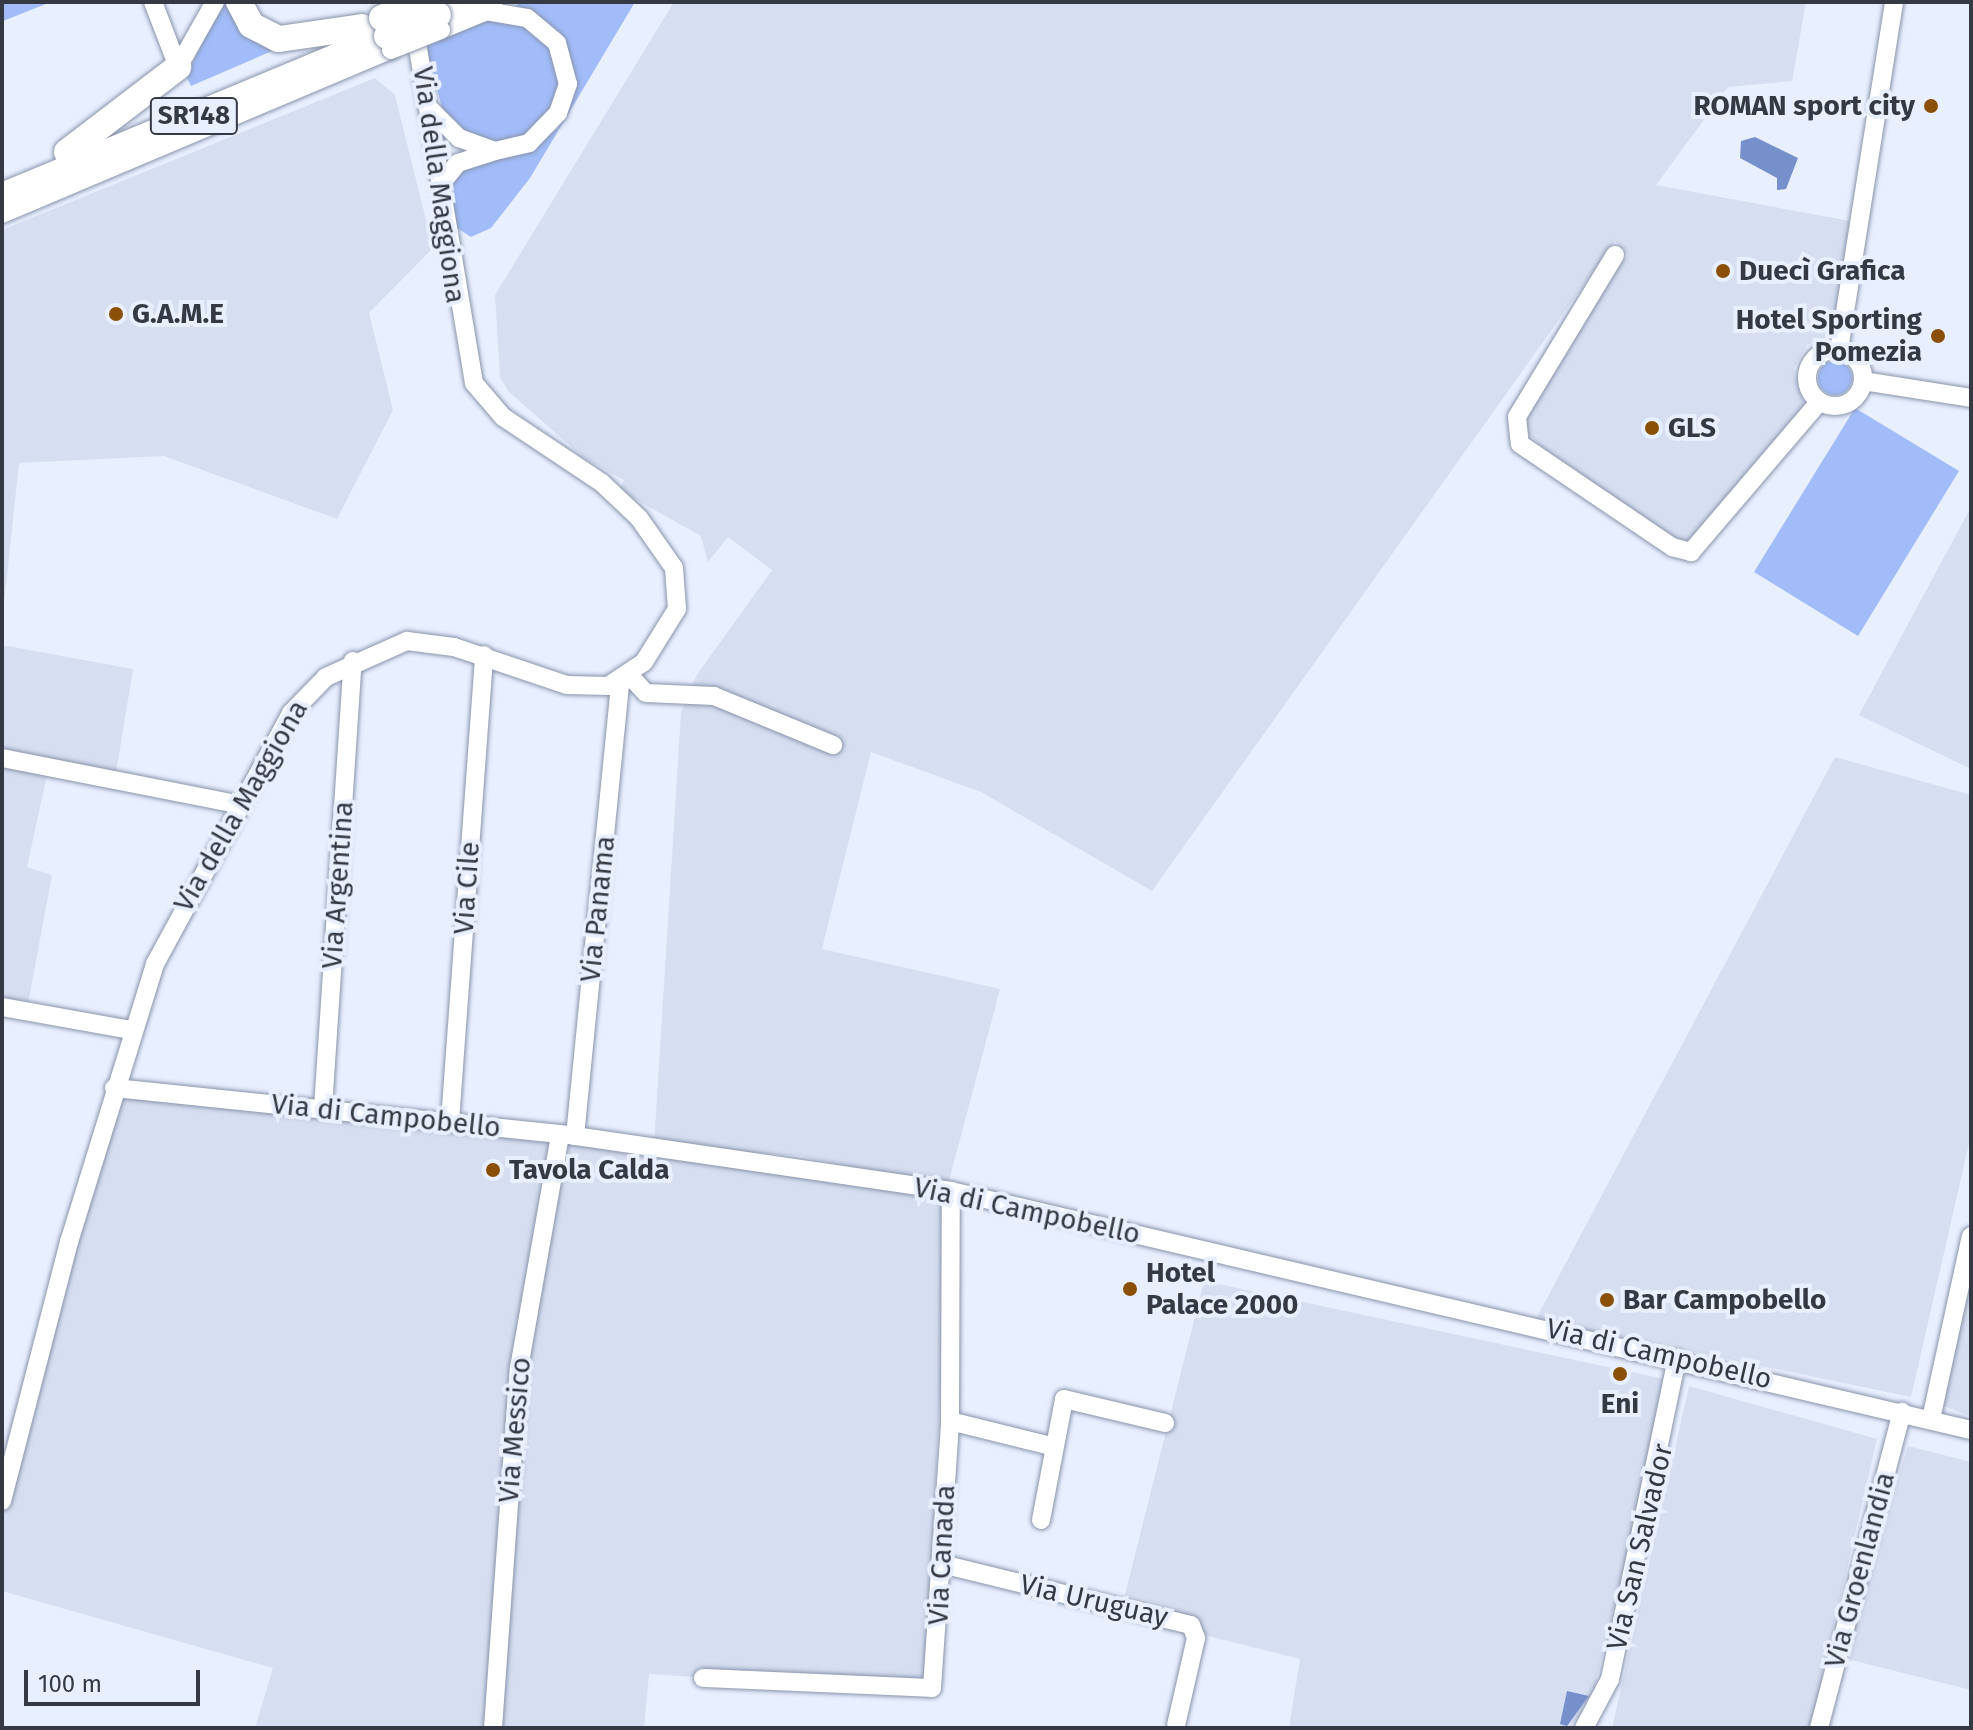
<!DOCTYPE html>
<meta charset="utf-8">
<style>
body{margin:0}
#map{position:relative;width:1973px;height:1730px;overflow:hidden;background:#e8efff;font-family:"Fira Sans",sans-serif}
div>[style]{position:absolute}
.built>*{inset:0;background:#d6def1}
.green>*{inset:0;background:#a1bcf9}
.round{border-radius:50%}
.water>*{inset:0;background:#7690cc}
.roads{filter:drop-shadow(0 0 2px #8994ab) drop-shadow(0 0 2px #8994ab)}
.minor>*{height:18px;margin:-9px;padding:0 9px;transform-origin:9px;border-radius:9px;background:#fff}
.minor>.ring{margin:-9px;padding:0;box-sizing:content-box;background:none;border:18px solid #fff;border-radius:50%}
.highway>*{height:26px;margin:-13px;padding:0 13px;transform-origin:13px;border-radius:13px;background:#fff}
.bridges{filter:drop-shadow(0 0 2px #8994ab) drop-shadow(0 0 2px #8994ab)}
.minor-bridge>*{height:18px;margin:-9px;padding:0 9px;transform-origin:9px;border-radius:9px;background:#fff}
.highway-bridge>*{height:26px;margin:-13px;padding:0 13px;transform-origin:13px;border-radius:13px;background:#fff}
.dots>*{width:22px;height:22px;translate:-50% -50%;box-sizing:border-box;border:4px solid #e8efff;border-radius:50%}
span{translate:-50% -50%;white-space:nowrap;text-align:center;line-height:1.15;-webkit-text-stroke:8px #e8efff;paint-order:stroke}
.shield-label span{padding:2px 6px;background:#e8efff;border:2px solid;border-radius:6px;-webkit-text-stroke-width:0}
.shield-label{font-size:26px;color:#353943;font-weight:700}
.poi-label{font-size:28px;color:#353943;font-weight:700}
.right{translate:-100% -50%;text-align:right}
.left{translate:0 -50%;text-align:left}
.street-label{font-size:28px;color:#353943}
.frame{position:absolute;inset:0;border:4px solid #353943;pointer-events:none}
.scale{position:absolute;left:24px;top:1670px;width:176px;height:36px;box-sizing:border-box;border:4px solid #353943;border-top:0;padding-left:10px;font-size:24px;line-height:28px;white-space:nowrap;color:#353943;-webkit-text-stroke:6px #e8efff;paint-order:stroke}
</style>
<div id="map">
<div class="built">
<div style="clip-path:polygon(674px 2px,1806px 2px,1792px 81px,1728px 87px,1656px 185px,1850px 221px,1832px 335px,1807px 345px,1794px 368px,1804px 405px,1694px 539px,1680px 541px,1550px 456px,1523px 427px,1571px 336px,1628px 255px,1615px 241px,1152px 891px,981px 792px,871px 752px,822px 949px,1000px 989px,947px 1188px,801px 1156px,654px 1145px,681px 713px,696px 676px,772px 570px,728px 537px,708px 562px,701px 536px,619px 490px,624px 480px,584px 458px,508px 391px,500px 377px,495px 295px)"></div>
<div style="clip-path:polygon(375px 78px,395px 95px,433px 248px,369px 313px,393px 410px,337px 519px,164px 456px,19px 463px,2px 622px,2px 230px)"></div>
<div style="clip-path:polygon(1971px 507px,1971px 769px,1859px 715px)"></div>
<div style="clip-path:polygon(2px 645px,133px 669px,116px 773px,2px 748px)"></div>
<div style="clip-path:polygon(1835px 757px,1971px 795px,1971px 1135px,1911px 1397px,1536px 1319px)"></div>
<div style="clip-path:polygon(2px 767px,47px 775px,27px 867px,52px 875px,28px 1004px,2px 999px)"></div>
<div style="clip-path:polygon(114px 1088px,951px 1191px,924px 1692px,649px 1674px,644px 1728px,255px 1728px,273px 1668px,2px 1591px,2px 1501px)"></div>
<div style="clip-path:polygon(1971px 1269px,1971px 1417px,1944px 1406px)"></div>
<div style="clip-path:polygon(1204px 1281px,1669px 1380px,1591px 1702px,1568px 1728px,1289px 1728px,1300px 1659px,1120px 1614px)"></div>
<div style="clip-path:polygon(1689px 1386px,1877px 1439px,1810px 1728px,1612px 1728px)"></div>
<div style="clip-path:polygon(1908px 1446px,1971px 1462px,1971px 1690px,1843px 1658px)"></div>
</div>
<div class="green">
<div style="clip-path:polygon(2px 2px,51px 2px,3px 21px)"></div>
<div style="clip-path:polygon(522px 2px,635px 2px,530px 178px,491px 228px,471px 237px,457px 228px,449px 181px,464px 168px,534px 148px,558px 128px,573px 97px,573px 68px,514px 7px)"></div>
<div style="clip-path:polygon(230px 5px,255px 41px,272px 51px,191px 86px,186px 76px,221px 6px)"></div>
<div style="clip-path:polygon(485px 18px,517px 20px,554px 49px,561px 96px,538px 132px,500px 146px,446px 123px,425px 44px)"></div>
<div class="round" style="left:1818px;top:361px;width:34px;height:34px"></div>
<div style="clip-path:polygon(1855px 408px,1959px 471px,1858px 636px,1754px 572px)"></div>
</div>
<div class="water">
<div style="clip-path:polygon(1755px 137px,1798px 158px,1786px 189px,1777px 190px,1777px 178px,1740px 158px,1741px 141px)"></div>
<div style="clip-path:polygon(1567px 1691px,1589px 1696px,1567px 1726px,1560px 1724px)"></div>
</div>
<div class="roads">
<div class="minor">
<div style="left:153px;top:2px;width:70px;rotate:69deg"></div>
<div style="left:441px;top:30px;width:57px;rotate:-22.5deg"></div>
<div style="left:178px;top:67px;width:75px;rotate:-60.4deg"></div>
<div style="left:428px;top:107px;width:44px;rotate:45deg"></div>
<div style="left:459px;top:138px;width:38px;rotate:20deg"></div>
<div style="left:495px;top:151px;width:35px;rotate:-13deg"></div>
<div style="left:529px;top:143px;width:42px;rotate:-46deg"></div>
<div style="left:558px;top:113px;width:31px;rotate:-71deg"></div>
<div style="left:568px;top:84px;width:42px;rotate:-105deg"></div>
<div style="left:557px;top:43px;width:39px;rotate:-140deg"></div>
<div style="left:527px;top:18px;width:43px;rotate:-170.5deg"></div>
<div style="left:440px;top:185px;width:28px;rotate:-51deg"></div>
<div style="left:458px;top:163px;width:36px;rotate:-18deg"></div>
<div style="left:2px;top:214px;width:422px;rotate:-22.9deg"></div>
<div style="left:1615px;top:255px;width:189px;rotate:121.2deg"></div>
<div style="left:1517px;top:417px;width:27px;rotate:84deg"></div>
<div style="left:1520px;top:444px;width:184px;rotate:34.1deg"></div>
<div style="left:1672px;top:547px;width:20px;rotate:15deg"></div>
<div style="left:1691px;top:552px;width:197px;rotate:-49.5deg"></div>
<div style="left:1839px;top:350px;width:352px;rotate:-81deg"></div>
<div class="ring" style="left:1807px;top:350px;width:38px;height:38px"></div>
<div style="left:1863px;top:381px;width:109px;rotate:8.9deg"></div>
<div style="left:630px;top:676px;width:23px;rotate:47deg"></div>
<div style="left:646px;top:693px;width:68px;rotate:2.5deg"></div>
<div style="left:714px;top:696px;width:129px;rotate:22.4deg"></div>
<div style="left:2px;top:758px;width:239px;rotate:11.1deg"></div>
<div style="left:2px;top:1007px;width:131px;rotate:10.1deg"></div>
<div style="left:114px;top:1088px;width:463px;rotate:5.9deg"></div>
<div style="left:575px;top:1136px;width:380px;rotate:8.3deg"></div>
<div style="left:951px;top:1191px;width:1048px;rotate:13.19deg"></div>
<div style="left:323px;top:1108px;width:448px;rotate:-86.2deg"></div>
<div style="left:450px;top:1121px;width:467px;rotate:-85.8deg"></div>
<div style="left:575px;top:1136px;width:456px;rotate:-84.3deg"></div>
<div style="left:1931px;top:1419px;width:187px;rotate:-77.7deg"></div>
<div style="left:950px;top:1421px;width:104px;rotate:13.9deg"></div>
<div style="left:2px;top:1501px;width:268px;rotate:-75.5deg"></div>
<div style="left:69px;top:1242px;width:291px;rotate:-72.8deg"></div>
<div style="left:155px;top:964px;width:285px;rotate:-61.5deg"></div>
<div style="left:291px;top:713px;width:50px;rotate:-45.8deg"></div>
<div style="left:326px;top:677px;width:89px;rotate:-24deg"></div>
<div style="left:407px;top:641px;width:47px;rotate:7.3deg"></div>
<div style="left:454px;top:647px;width:119px;rotate:18.6deg"></div>
<div style="left:567px;top:685px;width:41px;rotate:1.4deg"></div>
<div style="left:608px;top:686px;width:43px;rotate:-33.7deg"></div>
<div style="left:644px;top:662px;width:62px;rotate:-58.1deg"></div>
<div style="left:677px;top:609px;width:41px;rotate:-94.2deg"></div>
<div style="left:674px;top:568px;width:61px;rotate:-125deg"></div>
<div style="left:639px;top:518px;width:51px;rotate:-136.6deg"></div>
<div style="left:602px;top:483px;width:119px;rotate:-146.3deg"></div>
<div style="left:503px;top:417px;width:45px;rotate:-130.5deg"></div>
<div style="left:474px;top:383px;width:340px;rotate:-99.5deg"></div>
<div style="left:1041px;top:1520px;width:123px;rotate:-79.2deg"></div>
<div style="left:1064px;top:1399px;width:104px;rotate:13.4deg"></div>
<div style="left:942px;top:1564px;width:256px;rotate:13.8deg"></div>
<div style="left:1191px;top:1625px;width:14px;rotate:69deg"></div>
<div style="left:1196px;top:1638px;width:89px;rotate:102.9deg"></div>
<div style="left:703px;top:1678px;width:229px;rotate:2.5deg"></div>
<div style="left:932px;top:1688px;width:268px;rotate:-86.1deg"></div>
<div style="left:950px;top:1421px;width:230px;rotate:-89.8deg"></div>
<div style="left:493px;top:1728px;width:361px;rotate:-85.9deg"></div>
<div style="left:519px;top:1368px;width:237px;rotate:-80deg"></div>
<div style="left:1584px;top:1728px;width:55px;rotate:-62deg"></div>
<div style="left:1610px;top:1679px;width:327px;rotate:-78.2deg"></div>
<div style="left:1819px;top:1728px;width:327px;rotate:-75.3deg"></div>
</div>
<div class="highway">
<div style="left:239px;top:2px;width:26px;rotate:62deg"></div>
<div style="left:251px;top:25px;width:31px;rotate:27deg"></div>
<div style="left:279px;top:39px;width:84px;rotate:-8.2deg"></div>
<div style="left:438px;top:15px;width:33px;rotate:-23deg"></div>
<div style="left:67px;top:152px;width:140px;rotate:-37.4deg"></div>
<div style="left:2px;top:196px;width:417px;rotate:-22.6deg"></div>
</div>
</div>
<div class="bridges">
<div class="minor-bridge">
<div style="left:391px;top:50px;width:54px;rotate:-21.8deg"></div>
</div>
<div class="highway-bridge">
<div style="left:382px;top:18px;width:41px;rotate:-22.8deg"></div>
<div style="left:387px;top:36px;width:55px;rotate:-22.4deg"></div>
</div>
</div>
<div class="dots">
<div style="left:1931px;top:106px;background:#8a5007"></div>
<div style="left:1723px;top:271px;background:#8a5007"></div>
<div style="left:116px;top:314px;background:#8a5007"></div>
<div style="left:1938px;top:336px;background:#8a5007"></div>
<div style="left:1652px;top:428px;background:#8a5007"></div>
<div style="left:493px;top:1170px;background:#8a5007"></div>
<div style="left:1130px;top:1289px;background:#8a5007"></div>
<div style="left:1607px;top:1300px;background:#8a5007"></div>
<div style="left:1620px;top:1374px;background:#8a5007"></div>
</div>
<div class="shield-label">
<span style="left:194px;top:116px">SR148</span>
</div>
<div class="poi-label">
<span class="right" style="left:1915px;top:106px">ROMAN sport city</span>
<span class="left" style="left:1739px;top:271px">Duecì Grafica</span>
<span class="left" style="left:132px;top:314px">G.A.M.E</span>
<span class="right" style="left:1922px;top:336px">Hotel Sporting<br>Pomezia</span>
<span class="left" style="left:1668px;top:428px">GLS</span>
<span class="left" style="left:509px;top:1170px">Tavola Calda</span>
<span class="left" style="left:1146px;top:1289px">Hotel<br>Palace 2000</span>
<span class="left" style="left:1623px;top:1300px">Bar Campobello</span>
<span style="left:1620px;top:1404px">Eni</span>
</div>
<div class="street-label">
<span style="left:439px;top:185px;rotate:82deg">Via della Maggiona</span>
<span style="left:241px;top:806px;rotate:-60deg">Via della Maggiona</span>
<span style="left:338px;top:885px;rotate:-86deg">Via Argentina</span>
<span style="left:467px;top:888px;rotate:-86deg">Via Cile</span>
<span style="left:598px;top:909px;rotate:-84deg">Via Panama</span>
<span style="left:386px;top:1116px;rotate:6deg">Via di Campobello</span>
<span style="left:1027px;top:1211px;rotate:12deg">Via di Campobello</span>
<span style="left:1659px;top:1354px;rotate:13deg">Via di Campobello</span>
<span style="left:515px;top:1430px;rotate:-85deg">Via Messico</span>
<span style="left:1640px;top:1547px;rotate:-77deg">Via San Salvador</span>
<span style="left:942px;top:1555px;rotate:-87deg">Via Canada</span>
<span style="left:1860px;top:1570px;rotate:-75deg">Via Groenlandia</span>
<span style="left:1094px;top:1601px;rotate:13deg">Via Uruguay</span>
</div>
<div class="frame"></div>
<div class="scale">100 m</div>
</div>
